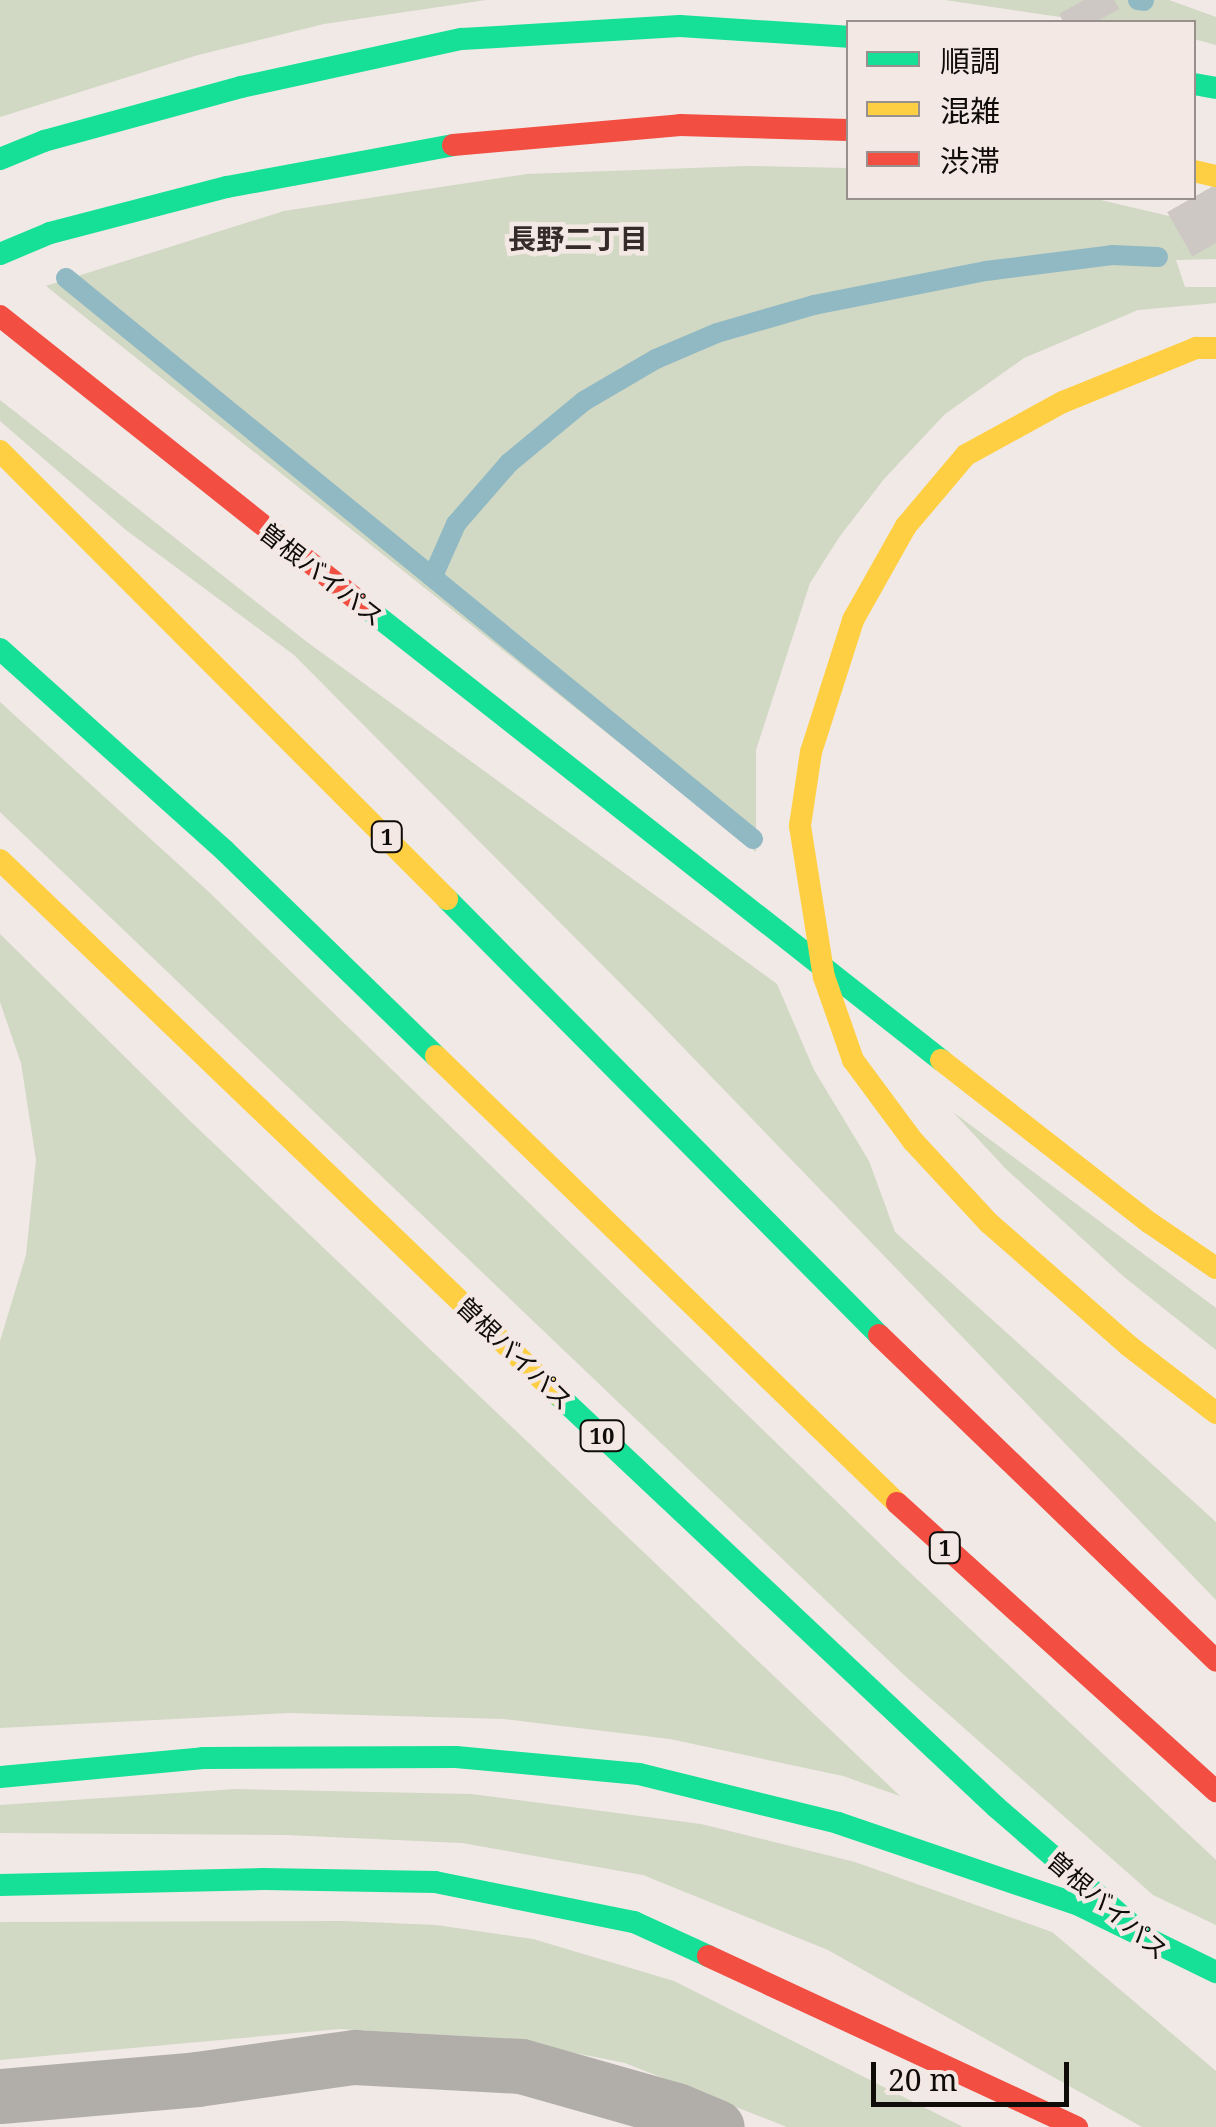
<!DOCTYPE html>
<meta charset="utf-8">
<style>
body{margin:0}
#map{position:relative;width:1216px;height:2127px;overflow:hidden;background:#f0e9e6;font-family:"Noto Serif","Noto Sans JP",serif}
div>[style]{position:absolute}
.green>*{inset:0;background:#d1d8c3}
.stream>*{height:20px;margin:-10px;padding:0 10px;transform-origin:10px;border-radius:10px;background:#90b9c4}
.primary-tunnel>*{height:55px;margin-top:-27.5px;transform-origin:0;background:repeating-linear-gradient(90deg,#cec8c5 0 55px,transparent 0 83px)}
.street>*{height:55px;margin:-27.5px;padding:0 27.5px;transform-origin:27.5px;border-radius:27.5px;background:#b1aea9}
.fast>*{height:22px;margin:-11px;padding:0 11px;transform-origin:11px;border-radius:11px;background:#16e098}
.slow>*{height:22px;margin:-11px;padding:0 11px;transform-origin:11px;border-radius:11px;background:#ffcf43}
.jam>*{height:22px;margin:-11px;padding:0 11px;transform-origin:11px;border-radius:11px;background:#f24e42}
.fast-bridge>*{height:22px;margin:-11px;padding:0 11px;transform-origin:11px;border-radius:11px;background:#16e098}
.slow-bridge>*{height:22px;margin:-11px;padding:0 11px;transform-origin:11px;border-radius:11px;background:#ffcf43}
span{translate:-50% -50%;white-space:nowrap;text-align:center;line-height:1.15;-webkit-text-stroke:9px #f3e8e3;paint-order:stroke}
.shield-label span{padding:2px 8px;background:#f3e8e3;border:2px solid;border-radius:8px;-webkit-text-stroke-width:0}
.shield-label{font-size:22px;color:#0f0c0a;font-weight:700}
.street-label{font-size:25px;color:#0f0c0a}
.neighbourhood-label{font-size:28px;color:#352c29;font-weight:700}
.legend{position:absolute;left:846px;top:20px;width:350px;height:180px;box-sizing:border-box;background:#f3e8e3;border:2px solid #98908c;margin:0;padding:12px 18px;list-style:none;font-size:30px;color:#0f0c0a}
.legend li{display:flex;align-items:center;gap:20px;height:50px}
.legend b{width:50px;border:2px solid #98908c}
.scale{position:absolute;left:871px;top:2062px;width:198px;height:45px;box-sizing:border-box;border:5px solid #0f0c0a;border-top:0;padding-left:12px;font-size:30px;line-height:35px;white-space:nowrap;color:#0f0c0a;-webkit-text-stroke:8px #f3e8e3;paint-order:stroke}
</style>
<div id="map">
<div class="green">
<div style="clip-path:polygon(0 0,486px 0,324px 24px,198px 55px,0 117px)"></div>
<div style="clip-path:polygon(945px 0,1169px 0,1216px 17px,1216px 45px,1194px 39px,1194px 22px,1094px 22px)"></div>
<div style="clip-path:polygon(747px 166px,848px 168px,848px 198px,1092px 198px,1216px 227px,1216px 259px,1176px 260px,1185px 287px,1216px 287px,1216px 303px,1138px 310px,1024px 358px,945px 414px,884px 479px,840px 536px,810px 583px,756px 750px,756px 852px,46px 286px,284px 211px,527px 174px)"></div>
<div style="clip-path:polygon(0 400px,307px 642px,777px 984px,814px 1070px,869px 1161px,895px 1232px,1216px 1522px,1216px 1600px,648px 1011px,294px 655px,126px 530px,0 421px)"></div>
<div style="clip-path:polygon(0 702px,210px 893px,903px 1566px,1216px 1860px,1216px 1925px,1153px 1895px,903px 1674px,0 812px)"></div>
<div style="clip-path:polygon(0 934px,188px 1119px,900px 1796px,843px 1776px,670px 1739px,504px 1719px,289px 1713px,0 1728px,0 1341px,26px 1255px,36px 1160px,21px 1063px,0 1002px)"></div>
<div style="clip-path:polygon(953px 1112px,1216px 1308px,1216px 1350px,1123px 1276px,1005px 1168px)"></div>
<div style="clip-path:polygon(236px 1789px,471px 1794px,701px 1824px,855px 1862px,1052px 1932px,1216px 2071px,1216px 2127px,1142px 2127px,828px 1950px,643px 1875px,462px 1843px,286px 1835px,0 1833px,0 1805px)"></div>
<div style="clip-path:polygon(343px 1921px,436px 1925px,533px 1939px,674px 1981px,963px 2127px,787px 2127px,625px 2063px,500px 2038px,340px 2029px,0 2060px,0 1922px)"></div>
</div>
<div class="stream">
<div style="left:1138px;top:0;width:6px;rotate:9deg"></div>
<div style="left:66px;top:278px;width:887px;rotate:39.23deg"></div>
<div style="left:433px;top:576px;width:57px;rotate:-66.1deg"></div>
<div style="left:456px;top:524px;width:81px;rotate:-49deg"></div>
<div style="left:509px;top:463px;width:97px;rotate:-39.6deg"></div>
<div style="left:584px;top:401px;width:83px;rotate:-30.3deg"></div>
<div style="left:656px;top:359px;width:66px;rotate:-23.1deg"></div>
<div style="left:717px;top:333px;width:101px;rotate:-16.1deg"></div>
<div style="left:814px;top:305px;width:175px;rotate:-11.2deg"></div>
<div style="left:986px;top:271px;width:127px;rotate:-7.2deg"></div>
<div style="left:1112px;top:255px;width:46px;rotate:2.5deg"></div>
</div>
<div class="primary-tunnel">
<div style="left:1083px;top:0;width:25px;rotate:61deg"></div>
<div style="left:1191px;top:198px;width:51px;rotate:60.4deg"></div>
</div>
<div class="street">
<div style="left:0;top:2096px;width:198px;rotate:-4.9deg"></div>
<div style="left:197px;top:2079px;width:159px;rotate:-8deg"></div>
<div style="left:354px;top:2057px;width:167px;rotate:3.1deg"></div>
<div style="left:521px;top:2066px;width:161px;rotate:15.8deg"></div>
<div style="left:676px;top:2110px;width:44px;rotate:22.5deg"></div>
</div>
<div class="fast">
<div style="left:1194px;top:84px;width:22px;rotate:10deg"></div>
<div style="left:0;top:159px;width:48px;rotate:-22.2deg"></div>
<div style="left:44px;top:141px;width:204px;rotate:-15.3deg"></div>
<div style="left:241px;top:87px;width:226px;rotate:-12.3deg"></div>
<div style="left:462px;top:39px;width:218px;rotate:-3.4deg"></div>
<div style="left:680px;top:26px;width:168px;rotate:3.7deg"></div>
<div style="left:0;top:254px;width:54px;rotate:-22.8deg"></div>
<div style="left:50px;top:233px;width:183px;rotate:-14.6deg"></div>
<div style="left:227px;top:187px;width:230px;rotate:-10.5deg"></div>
<div style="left:363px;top:605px;width:736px;rotate:38.21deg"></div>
<div style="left:0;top:649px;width:301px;rotate:41.9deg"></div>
<div style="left:224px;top:850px;width:296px;rotate:44.2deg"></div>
<div style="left:447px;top:899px;width:614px;rotate:45.26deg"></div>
<div style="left:558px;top:1395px;width:601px;rotate:43.25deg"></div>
<div style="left:996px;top:1807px;width:179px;rotate:40.9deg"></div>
<div style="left:0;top:1777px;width:204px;rotate:-5.3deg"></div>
<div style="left:203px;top:1758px;width:253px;rotate:-0.2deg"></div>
<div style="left:456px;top:1757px;width:184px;rotate:5.3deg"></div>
<div style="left:639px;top:1774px;width:205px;rotate:13.8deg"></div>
<div style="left:0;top:1885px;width:264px;rotate:-1.3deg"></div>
<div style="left:264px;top:1879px;width:171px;rotate:1deg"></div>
<div style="left:435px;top:1882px;width:203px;rotate:11.4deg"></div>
<div style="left:634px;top:1922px;width:81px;rotate:24.7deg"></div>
</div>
<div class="slow">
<div style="left:1194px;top:171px;width:23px;rotate:13deg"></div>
<div style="left:0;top:451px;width:633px;rotate:45.06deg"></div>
<div style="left:811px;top:752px;width:139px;rotate:-72.3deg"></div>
<div style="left:853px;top:620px;width:108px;rotate:-60.6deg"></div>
<div style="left:906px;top:526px;width:93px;rotate:-49.8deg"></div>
<div style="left:966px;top:455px;width:111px;rotate:-28.7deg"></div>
<div style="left:1063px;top:402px;width:144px;rotate:-22.1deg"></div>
<div style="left:1196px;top:348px;width:20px"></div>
<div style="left:0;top:860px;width:773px;rotate:43.79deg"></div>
<div style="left:436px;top:1056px;width:642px;rotate:44.12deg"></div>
<div style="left:941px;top:1060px;width:265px;rotate:38deg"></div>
<div style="left:1150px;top:1223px;width:80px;rotate:34.3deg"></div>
<div style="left:913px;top:1141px;width:112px;rotate:47.2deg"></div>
<div style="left:989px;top:1223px;width:186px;rotate:41.3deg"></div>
<div style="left:1129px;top:1346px;width:110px;rotate:37.6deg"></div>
</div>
<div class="jam">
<div style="left:453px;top:145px;width:228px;rotate:-5deg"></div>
<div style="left:680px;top:125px;width:168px;rotate:1.7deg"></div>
<div style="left:0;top:316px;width:464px;rotate:38.5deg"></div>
<div style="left:879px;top:1335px;width:469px;rotate:44deg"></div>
<div style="left:897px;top:1503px;width:430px;rotate:42.1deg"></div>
<div style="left:708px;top:1956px;width:407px;rotate:24.9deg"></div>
</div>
<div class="fast-bridge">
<div style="left:838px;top:1823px;width:255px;rotate:18.8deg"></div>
<div style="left:1079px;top:1905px;width:153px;rotate:26.1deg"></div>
</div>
<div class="slow-bridge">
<div style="left:811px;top:752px;width:75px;rotate:98.5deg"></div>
<div style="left:800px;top:826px;width:153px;rotate:81deg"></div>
<div style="left:824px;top:977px;width:88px;rotate:70.7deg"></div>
<div style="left:853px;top:1060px;width:101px;rotate:53.5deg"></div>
</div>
<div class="shield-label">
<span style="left:387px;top:837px">1</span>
<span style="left:602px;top:1436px">10</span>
<span style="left:945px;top:1548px">1</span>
</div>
<div class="street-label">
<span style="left:322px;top:574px;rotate:38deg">曽根バイパス</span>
<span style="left:515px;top:1353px;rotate:44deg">曽根バイパス</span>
<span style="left:1108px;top:1905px;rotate:41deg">曽根バイパス</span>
</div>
<div class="neighbourhood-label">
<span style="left:578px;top:238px">長野二丁目</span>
</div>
<ul class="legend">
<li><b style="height:12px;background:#16e098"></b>順調</li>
<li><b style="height:12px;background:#ffcf43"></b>混雑</li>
<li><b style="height:12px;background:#f24e42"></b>渋滞</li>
</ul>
<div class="scale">20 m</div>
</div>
